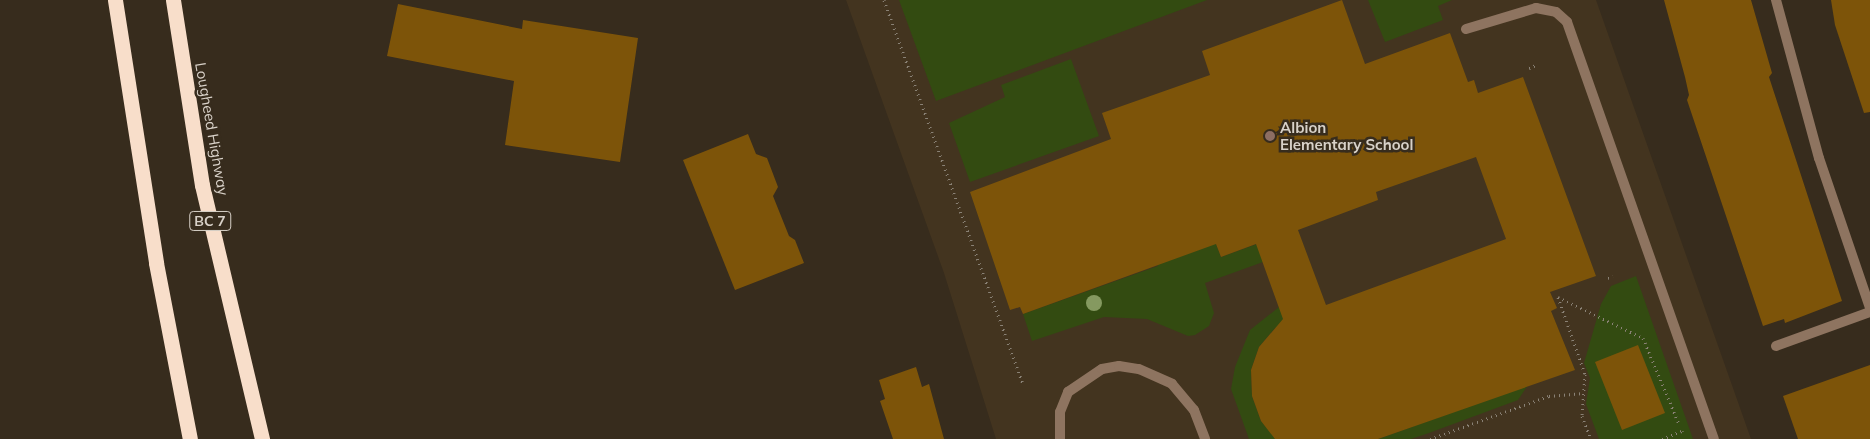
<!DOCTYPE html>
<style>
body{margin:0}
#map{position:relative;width:1870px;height:439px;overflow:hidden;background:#372c1d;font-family:Mulish,sans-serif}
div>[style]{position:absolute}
.built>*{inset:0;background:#43341f}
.green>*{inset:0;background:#334b11}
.building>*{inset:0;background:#7d5409}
.path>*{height:3px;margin-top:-1.5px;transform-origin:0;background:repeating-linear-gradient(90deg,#8a8276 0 1px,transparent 0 5px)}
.lane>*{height:10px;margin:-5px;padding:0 5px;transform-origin:5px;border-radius:5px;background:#8e7460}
.highway>*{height:15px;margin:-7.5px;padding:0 7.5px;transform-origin:7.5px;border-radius:7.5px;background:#f8deca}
.trees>*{width:16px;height:16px;margin:-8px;border-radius:50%;background:#859960}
.dots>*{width:14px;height:14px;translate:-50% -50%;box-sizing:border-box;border:2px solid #372c1d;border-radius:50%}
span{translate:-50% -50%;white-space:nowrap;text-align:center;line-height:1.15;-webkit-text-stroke:5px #372c1d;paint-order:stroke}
.shield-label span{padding:1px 4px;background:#372c1d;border:1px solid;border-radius:4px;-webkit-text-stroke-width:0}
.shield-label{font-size:14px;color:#d8d1c8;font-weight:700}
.poi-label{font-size:15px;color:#d8d1c8;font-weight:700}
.left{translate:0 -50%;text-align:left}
.street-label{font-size:15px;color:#d8d1c8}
</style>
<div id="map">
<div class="built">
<div style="clip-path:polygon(846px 0,1596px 0,1751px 439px,996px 439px,944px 273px)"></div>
</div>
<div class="green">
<div style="clip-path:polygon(899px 0,1207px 0,936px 101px)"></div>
<div style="clip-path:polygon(1368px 0,1452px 0,1438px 6px,1443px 20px,1385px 42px)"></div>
<div style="clip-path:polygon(1071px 59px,1099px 136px,970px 182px,949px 123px,1005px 97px,1001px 85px)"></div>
<div style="clip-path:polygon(1268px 240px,1263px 262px,1205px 283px,1214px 313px,1209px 326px,1195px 335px,1188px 336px,1147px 319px,1104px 317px,1032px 341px,1023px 314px,1158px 266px,1150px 241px,1216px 244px,1221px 257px)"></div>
<div style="clip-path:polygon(1636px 276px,1693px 439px,1599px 439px,1586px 404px,1590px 378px,1584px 363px,1601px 304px,1611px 286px)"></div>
<div style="clip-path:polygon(1278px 303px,1296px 317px,1275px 328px,1259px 347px,1251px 370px,1252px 396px,1261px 421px,1276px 439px,1249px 439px,1231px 389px,1235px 367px,1250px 330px,1279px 307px)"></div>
<div style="clip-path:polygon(1528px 385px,1518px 400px,1429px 433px,1411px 439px,1378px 439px)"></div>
</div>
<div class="building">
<div style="clip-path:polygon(evenodd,1342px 0,1365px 64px,1450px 33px,1468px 82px,1474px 80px,1478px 93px,1523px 77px,1596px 276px,1550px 292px,1557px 308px,1551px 311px,1575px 370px,1378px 439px,1275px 439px,1261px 421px,1252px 396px,1251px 370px,1259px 347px,1283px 319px,1256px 244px,1221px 257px,1216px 244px,1023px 314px,1020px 307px,1010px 310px,970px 192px,1111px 139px,1102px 113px,1210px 75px,1202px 51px,1342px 0,1476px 157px,1506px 239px,1326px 305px,1298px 230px,1378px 200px,1376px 192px,1476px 157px)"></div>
<div style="clip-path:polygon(1664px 0,1751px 0,1772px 73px,1769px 77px,1842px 301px,1785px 323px,1784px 319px,1763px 326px,1687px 100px,1689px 95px,1685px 77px)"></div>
<div style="clip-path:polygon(1831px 0,1870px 0,1870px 112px,1864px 113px,1835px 25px)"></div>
<div style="clip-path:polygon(398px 4px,522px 29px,523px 20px,638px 38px,620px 162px,505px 145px,514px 81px,387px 56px)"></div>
<div style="clip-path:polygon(748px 134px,756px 154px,767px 158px,778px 187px,773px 196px,789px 236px,795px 240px,804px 263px,735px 290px,683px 160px)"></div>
<div style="clip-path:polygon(1638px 345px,1665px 413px,1622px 430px,1595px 362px)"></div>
<div style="clip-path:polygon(1870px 365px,1870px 439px,1798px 439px,1783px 396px)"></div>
<div style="clip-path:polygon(916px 367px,922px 387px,929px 384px,944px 439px,893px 439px,880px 401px,885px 399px,879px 380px)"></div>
</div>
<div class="path">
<div style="left:884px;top:0;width:409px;rotate:70.1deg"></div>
<div style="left:1529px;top:68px;width:8px;rotate:-23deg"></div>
<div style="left:1608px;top:278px;width:5px;rotate:-22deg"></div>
<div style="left:1558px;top:297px;width:94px;rotate:25.8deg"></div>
<div style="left:1643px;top:338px;width:93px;rotate:67.3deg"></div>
<div style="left:1558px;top:297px;width:82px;rotate:70.7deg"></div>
<div style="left:1585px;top:374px;width:42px;rotate:94.1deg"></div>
<div style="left:1582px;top:416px;width:25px;rotate:69deg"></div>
<div style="left:1430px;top:439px;width:127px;rotate:-19.9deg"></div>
<div style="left:1549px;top:396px;width:35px;rotate:-5deg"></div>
<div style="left:1662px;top:439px;width:22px;rotate:-22deg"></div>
<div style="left:1682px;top:431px;width:3px;rotate:72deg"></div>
</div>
<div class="lane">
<div style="left:1776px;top:0;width:164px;rotate:74.8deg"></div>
<div style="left:1819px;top:158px;width:158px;rotate:71.2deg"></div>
<div style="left:1466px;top:29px;width:73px;rotate:-16.7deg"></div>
<div style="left:1536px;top:8px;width:20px;rotate:11deg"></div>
<div style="left:1556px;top:12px;width:15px;rotate:42deg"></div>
<div style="left:1567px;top:22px;width:442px;rotate:70.6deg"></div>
<div style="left:1776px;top:346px;width:100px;rotate:-19.9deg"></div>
<div style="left:1060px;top:439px;width:27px;rotate:-90deg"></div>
<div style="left:1060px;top:412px;width:22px;rotate:-68deg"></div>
<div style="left:1068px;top:392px;width:41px;rotate:-34.1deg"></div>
<div style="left:1102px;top:369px;width:17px;rotate:-10deg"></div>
<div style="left:1119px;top:366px;width:20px;rotate:9deg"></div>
<div style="left:1139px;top:369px;width:36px;rotate:24deg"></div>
<div style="left:1172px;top:384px;width:34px;rotate:50deg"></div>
<div style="left:1194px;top:410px;width:31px;rotate:69deg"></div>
</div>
<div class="highway">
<div style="left:115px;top:0;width:266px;rotate:81.1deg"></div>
<div style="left:156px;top:263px;width:179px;rotate:79.1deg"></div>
<div style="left:173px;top:0;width:187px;rotate:81.1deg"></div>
<div style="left:202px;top:185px;width:261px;rotate:76.7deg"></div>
</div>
<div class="trees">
<div style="left:1094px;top:303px"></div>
</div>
<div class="dots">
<div style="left:1270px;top:136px;background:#8d6e63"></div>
</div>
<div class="shield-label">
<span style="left:210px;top:221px">BC 7</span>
</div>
<div class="poi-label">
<span class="left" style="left:1280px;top:136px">Albion<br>Elementary School</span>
</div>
<div class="street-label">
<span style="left:212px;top:129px;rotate:80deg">Lougheed Highway</span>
</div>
</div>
